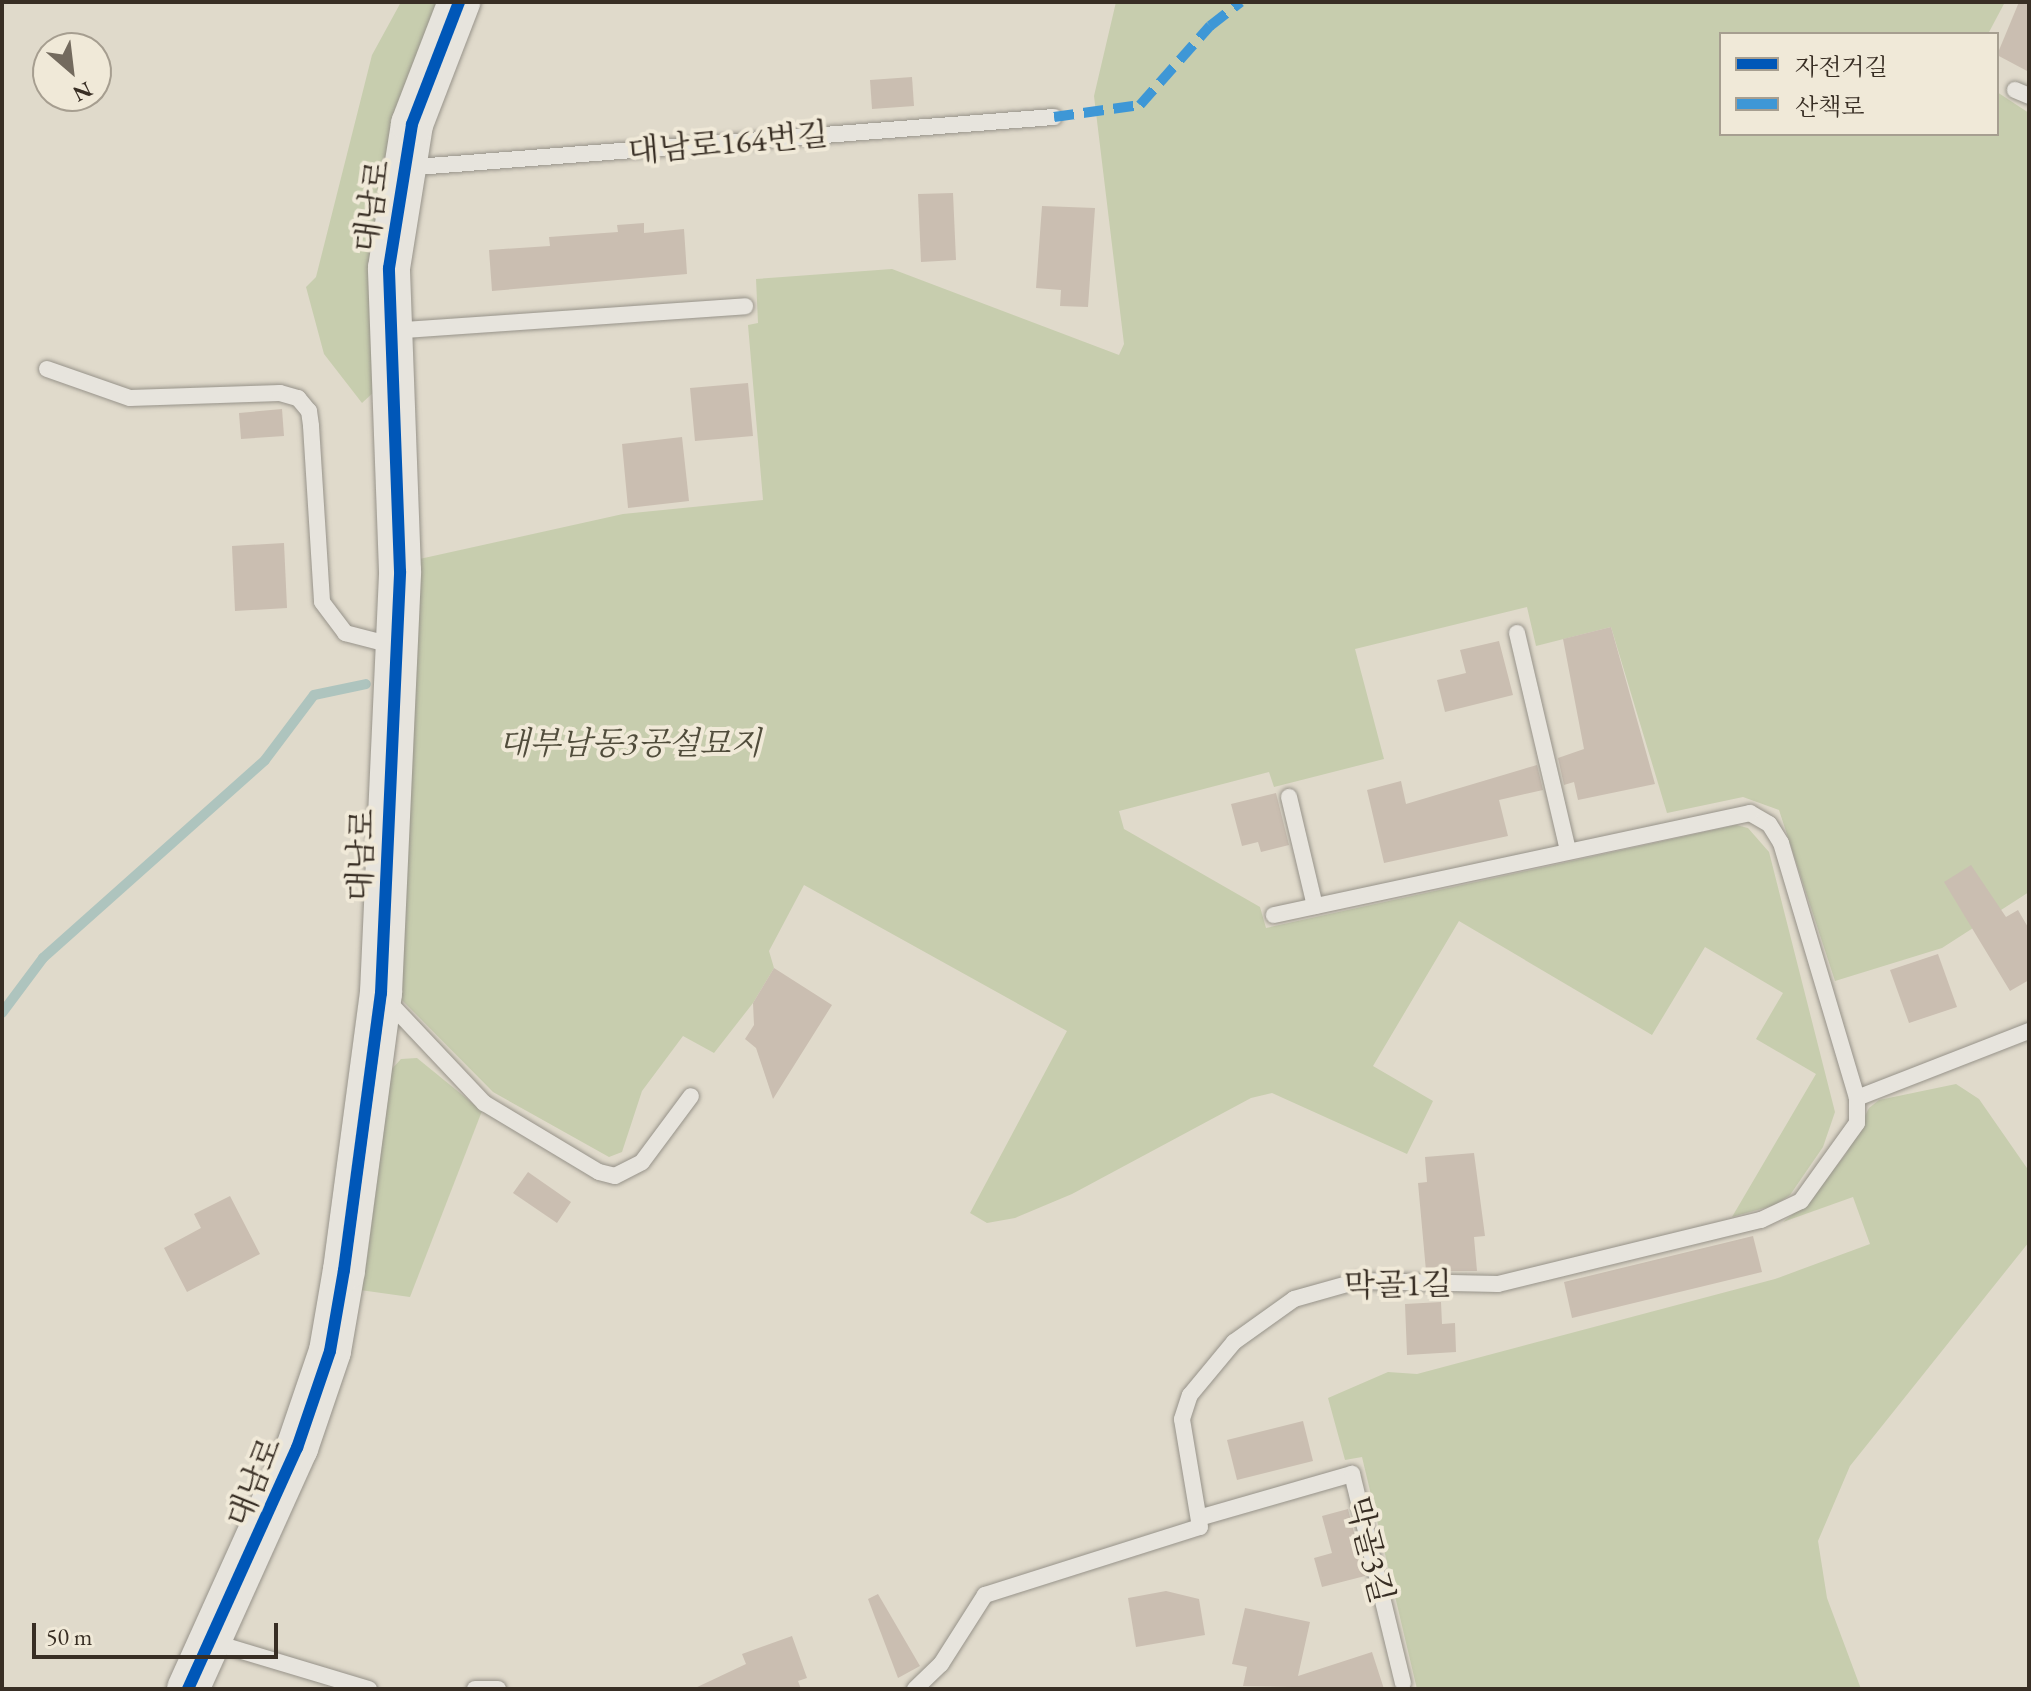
<!DOCTYPE html>
<meta charset="utf-8">
<style>
body{margin:0}
#map{position:relative;width:2031px;height:1691px;overflow:hidden;background:#e0dacb;font-family:"EB Garamond","Noto Serif KR",serif}
div>[style]{position:absolute}
.green>*{inset:0;background:#c7cdae}
.stream>*{height:10px;margin:-5px;padding:0 5px;transform-origin:5px;border-radius:5px;background:#aec4be}
.building>*{inset:0;background:#cabeb1}
.roads{filter:drop-shadow(0 0 2px #97938a) drop-shadow(0 0 2px #97938a)}
.service>*{height:16px;margin:-8px;padding:0 8px;transform-origin:8px;border-radius:8px;background:#e7e4dd}
.tertiary>*{height:42px;margin:-21px;padding:0 21px;transform-origin:21px;border-radius:21px;background:#e7e4dd}
.quiet>*{height:10px;margin-top:-5px;transform-origin:0;background:repeating-linear-gradient(90deg,#3e97d6 0 20px,transparent 0 30px)}
.cycleway>*{height:12px;margin:-6px;padding:0 6px;transform-origin:6px;border-radius:6px;background:#0057b8}
span{translate:-50% -50%;white-space:nowrap;text-align:center;line-height:1.15;-webkit-text-stroke:8px #f0e9d8;paint-order:stroke}
.street-label{font-size:32px;color:#382e24}
.park-label{font-size:32px;color:#504c3b;font-style:italic}
.frame{position:absolute;inset:0;border:4px solid #382e24;pointer-events:none}
.legend{position:absolute;left:1719px;top:32px;width:280px;height:104px;box-sizing:border-box;background:#f0e9d8;border:2px solid #a69e90;margin:0;padding:10px 14px;list-style:none;font-size:24px;color:#382e24}
.legend li{display:flex;align-items:center;gap:16px;height:40px}
.legend b{width:40px;border:2px solid #a69e90}
.north{position:absolute;left:32px;top:32px;width:80px;height:80px;box-sizing:border-box;background:#f0e9d8;border:2px solid #a69e90;border-radius:50%;rotate:152deg;font-size:22px;font-weight:700;line-height:32px;text-align:center;color:#382e24}
.north::after{content:'';display:block;margin:auto;width:28px;height:36px;background:#736a5e;clip-path:polygon(50% 0,100% 100%,50% 72%,0 100%)}
.scale{position:absolute;left:32px;top:1623px;width:246px;height:36px;box-sizing:border-box;border:4px solid #382e24;border-top:0;padding-left:10px;font-size:24px;line-height:28px;white-space:nowrap;color:#382e24;-webkit-text-stroke:6px #f0e9d8;paint-order:stroke}
</style>
<div id="map">
<div class="green">
<div style="clip-path:polygon(401px 2px,441px 2px,376px 390px,362px 403px,324px 354px,306px 287px,316px 277px,372px 55px)"></div>
<div style="clip-path:polygon(1116px 2px,2005px 2px,1988px 34px,1721px 34px,1721px 134px,1997px 134px,1997px 92px,2029px 113px,2029px 892px,1942px 948px,1835px 981px,1779px 810px,1743px 797px,1667px 813px,1611px 627px,1536px 646px,1527px 607px,1355px 649px,1384px 759px,1274px 787px,1269px 772px,1119px 811px,1124px 829px,1260px 907px,1266px 928px,1736px 825px,1748px 828px,1769px 852px,1835px 1112px,1823px 1147px,1790px 1195px,1775px 1205px,1732px 1217px,1816px 1074px,1756px 1039px,1783px 993px,1705px 947px,1652px 1035px,1459px 921px,1373px 1066px,1433px 1101px,1407px 1154px,1272px 1093px,1251px 1098px,1072px 1194px,1015px 1218px,987px 1223px,970px 1213px,1067px 1031px,804px 885px,769px 951px,774px 968px,753px 1003px,714px 1053px,683px 1036px,642px 1091px,622px 1152px,609px 1157px,493px 1092px,396px 994px,415px 560px,623px 514px,763px 500px,748px 325px,758px 323px,756px 279px,892px 269px,1119px 355px,1124px 344px,1094px 96px)"></div>
<div style="clip-path:polygon(417px 1058px,482px 1111px,410px 1297px,360px 1290px,390px 1071px,401px 1059px)"></div>
<div style="clip-path:polygon(1956px 1084px,1979px 1099px,2029px 1171px,2029px 1242px,1850px 1466px,1818px 1541px,1827px 1598px,1861px 1689px,1417px 1689px,1362px 1457px,1345px 1460px,1328px 1398px,1388px 1372px,1417px 1374px,1775px 1279px,1870px 1244px,1853px 1197px,1783px 1222px,1806px 1204px,1846px 1154px,1869px 1108px,1879px 1100px)"></div>
</div>
<div class="stream">
<div style="left:2px;top:1013px;width:69px;rotate:-53.3deg"></div>
<div style="left:43px;top:958px;width:297px;rotate:-41.7deg"></div>
<div style="left:265px;top:760px;width:81px;rotate:-53deg"></div>
<div style="left:314px;top:695px;width:53px;rotate:-11.9deg"></div>
</div>
<div class="building">
<div style="clip-path:polygon(2019px 2px,2029px 2px,2029px 72px,1997px 55px)"></div>
<div style="clip-path:polygon(912px 77px,914px 106px,872px 109px,870px 80px)"></div>
<div style="clip-path:polygon(953px 193px,956px 260px,921px 262px,918px 194px)"></div>
<div style="clip-path:polygon(1042px 206px,1095px 208px,1088px 307px,1060px 306px,1061px 290px,1036px 288px)"></div>
<div style="clip-path:polygon(644px 223px,644px 233px,684px 229px,687px 274px,492px 291px,489px 250px,550px 246px,549px 237px,618px 232px,617px 225px)"></div>
<div style="clip-path:polygon(748px 383px,753px 436px,695px 441px,690px 388px)"></div>
<div style="clip-path:polygon(282px 409px,284px 436px,241px 439px,239px 413px)"></div>
<div style="clip-path:polygon(682px 437px,689px 501px,628px 508px,622px 444px)"></div>
<div style="clip-path:polygon(284px 543px,287px 608px,235px 611px,232px 546px)"></div>
<div style="clip-path:polygon(1611px 627px,1655px 784px,1578px 800px,1574px 782px,1564px 785px,1558px 758px,1584px 749px,1563px 639px)"></div>
<div style="clip-path:polygon(1499px 641px,1513px 695px,1445px 712px,1437px 680px,1466px 673px,1460px 650px)"></div>
<div style="clip-path:polygon(1537px 765px,1543px 790px,1499px 800px,1508px 836px,1384px 863px,1367px 790px,1401px 781px,1406px 804px)"></div>
<div style="clip-path:polygon(1276px 793px,1289px 845px,1261px 852px,1258px 842px,1242px 846px,1231px 804px)"></div>
<div style="clip-path:polygon(1971px 865px,2006px 917px,2018px 910px,2029px 929px,2029px 980px,2010px 991px,1944px 882px)"></div>
<div style="clip-path:polygon(1938px 954px,1957px 1007px,1909px 1023px,1890px 970px)"></div>
<div style="clip-path:polygon(774px 968px,832px 1005px,773px 1099px,756px 1048px,745px 1039px,754px 1025px,753px 1003px)"></div>
<div style="clip-path:polygon(1474px 1153px,1485px 1236px,1474px 1237px,1477px 1271px,1426px 1271px,1418px 1183px,1427px 1182px,1425px 1157px)"></div>
<div style="clip-path:polygon(528px 1172px,571px 1202px,557px 1223px,513px 1193px)"></div>
<div style="clip-path:polygon(230px 1196px,260px 1254px,187px 1292px,164px 1248px,201px 1228px,194px 1214px)"></div>
<div style="clip-path:polygon(1753px 1236px,1762px 1272px,1572px 1318px,1564px 1282px)"></div>
<div style="clip-path:polygon(1441px 1302px,1442px 1324px,1455px 1323px,1456px 1352px,1407px 1355px,1405px 1304px)"></div>
<div style="clip-path:polygon(1303px 1421px,1313px 1461px,1237px 1480px,1227px 1440px)"></div>
<div style="clip-path:polygon(1348px 1509px,1365px 1576px,1322px 1587px,1314px 1558px,1332px 1553px,1322px 1516px)"></div>
<div style="clip-path:polygon(1166px 1591px,1199px 1599px,1205px 1635px,1136px 1647px,1128px 1598px)"></div>
<div style="clip-path:polygon(878px 1594px,920px 1666px,898px 1678px,868px 1599px)"></div>
<div style="clip-path:polygon(1245px 1608px,1310px 1622px,1298px 1676px,1372px 1652px,1384px 1689px,1243px 1686px,1247px 1667px,1232px 1664px)"></div>
<div style="clip-path:polygon(792px 1636px,807px 1678px,798px 1681px,801px 1689px,693px 1689px,746px 1664px,742px 1654px)"></div>
</div>
<div class="roads">
<div class="service">
<div style="left:2015px;top:90px;width:15px;rotate:23deg"></div>
<div style="left:404px;top:168px;width:652px;rotate:-4.49deg"></div>
<div style="left:391px;top:331px;width:355px;rotate:-4deg"></div>
<div style="left:47px;top:369px;width:88px;rotate:19.3deg"></div>
<div style="left:130px;top:398px;width:150px;rotate:-1.9deg"></div>
<div style="left:280px;top:393px;width:19px;rotate:16deg"></div>
<div style="left:298px;top:398px;width:17px;rotate:50deg"></div>
<div style="left:309px;top:411px;width:15px;rotate:82deg"></div>
<div style="left:311px;top:426px;width:176px;rotate:86.4deg"></div>
<div style="left:322px;top:602px;width:39px;rotate:53deg"></div>
<div style="left:345px;top:633px;width:52px;rotate:14.6deg"></div>
<div style="left:1517px;top:633px;width:223px;rotate:76.8deg"></div>
<div style="left:1289px;top:797px;width:112px;rotate:76.6deg"></div>
<div style="left:384px;top:997px;width:146px;rotate:46.7deg"></div>
<div style="left:484px;top:1103px;width:134px;rotate:31deg"></div>
<div style="left:599px;top:1172px;width:16px;rotate:14deg"></div>
<div style="left:615px;top:1176px;width:30px;rotate:-27deg"></div>
<div style="left:642px;top:1162px;width:82px;rotate:-53.4deg"></div>
<div style="left:1857px;top:1098px;width:185px;rotate:-21.3deg"></div>
<div style="left:1202px;top:1517px;width:156px;rotate:-16deg"></div>
<div style="left:1352px;top:1474px;width:215px;rotate:76.3deg"></div>
<div style="left:212px;top:1642px;width:164px;rotate:16.7deg"></div>
<div style="left:475px;top:1689px;width:23px"></div>
<div style="left:915px;top:1689px;width:36px;rotate:-44deg"></div>
<div style="left:941px;top:1664px;width:82px;rotate:-57.5deg"></div>
<div style="left:985px;top:1595px;width:225px;rotate:-17.6deg"></div>
<div style="left:1200px;top:1527px;width:109px;rotate:-99.5deg"></div>
<div style="left:1182px;top:1419px;width:25px;rotate:-72deg"></div>
<div style="left:1190px;top:1395px;width:69px;rotate:-50.3deg"></div>
<div style="left:1234px;top:1342px;width:74px;rotate:-35.6deg"></div>
<div style="left:1294px;top:1299px;width:66px;rotate:-15.7deg"></div>
<div style="left:1358px;top:1281px;width:140px;rotate:1.2deg"></div>
<div style="left:1498px;top:1284px;width:271px;rotate:-13.7deg"></div>
<div style="left:1761px;top:1220px;width:44px;rotate:-25.4deg"></div>
<div style="left:1801px;top:1201px;width:96px;rotate:-54.3deg"></div>
<div style="left:1857px;top:1123px;width:25px;rotate:-90deg"></div>
<div style="left:1857px;top:1098px;width:266px;rotate:-106.6deg"></div>
<div style="left:1781px;top:843px;width:22px;rotate:-122deg"></div>
<div style="left:1769px;top:824px;width:22px;rotate:-150deg"></div>
<div style="left:1750px;top:813px;width:487px;rotate:167.9deg"></div>
</div>
<div class="tertiary">
<div style="left:188px;top:1689px;width:265px;rotate:-65.7deg"></div>
<div style="left:297px;top:1448px;width:102px;rotate:-71.2deg"></div>
<div style="left:330px;top:1351px;width:82px;rotate:-80.2deg"></div>
<div style="left:344px;top:1270px;width:279px;rotate:-82.4deg"></div>
<div style="left:381px;top:993px;width:422px;rotate:-87.4deg"></div>
<div style="left:400px;top:571px;width:303px;rotate:-92.1deg"></div>
<div style="left:389px;top:268px;width:146px;rotate:-80.9deg"></div>
<div style="left:412px;top:124px;width:131px;rotate:-68.9deg"></div>
</div>
</div>
<div class="quiet">
<div style="left:1054px;top:117px;width:87px;rotate:-7.9deg"></div>
<div style="left:1140px;top:105px;width:106px;rotate:-48.5deg"></div>
<div style="left:1210px;top:26px;width:39px;rotate:-38deg"></div>
</div>
<div class="cycleway">
<div style="left:188px;top:1689px;width:265px;rotate:-65.7deg"></div>
<div style="left:297px;top:1448px;width:102px;rotate:-71.2deg"></div>
<div style="left:330px;top:1351px;width:82px;rotate:-80.2deg"></div>
<div style="left:344px;top:1270px;width:279px;rotate:-82.4deg"></div>
<div style="left:381px;top:993px;width:422px;rotate:-87.4deg"></div>
<div style="left:400px;top:571px;width:303px;rotate:-92.1deg"></div>
<div style="left:389px;top:268px;width:146px;rotate:-80.9deg"></div>
<div style="left:412px;top:124px;width:131px;rotate:-68.9deg"></div>
</div>
<div class="street-label">
<span style="left:728px;top:143px;rotate:-5deg">대남로164번길</span>
<span style="left:372px;top:206px;rotate:-82deg">대남로</span>
<span style="left:361px;top:855px;rotate:-88deg">대남로</span>
<span style="left:1398px;top:1285px;rotate:-1deg">막골1길</span>
<span style="left:254px;top:1482px;rotate:-68deg">대남로</span>
<span style="left:1370px;top:1550px;rotate:76deg">막골3길</span>
</div>
<div class="park-label">
<span style="left:630px;top:743px">대부남동3공설묘지</span>
</div>
<div class="frame"></div>
<ul class="legend">
<li><b style="height:10px;background:#0057b8"></b>자전거길</li>
<li><b style="height:10px;background:#3e97d6"></b>산책로</li>
</ul>
<div class="north">N</div>
<div class="scale">50 m</div>
</div>
